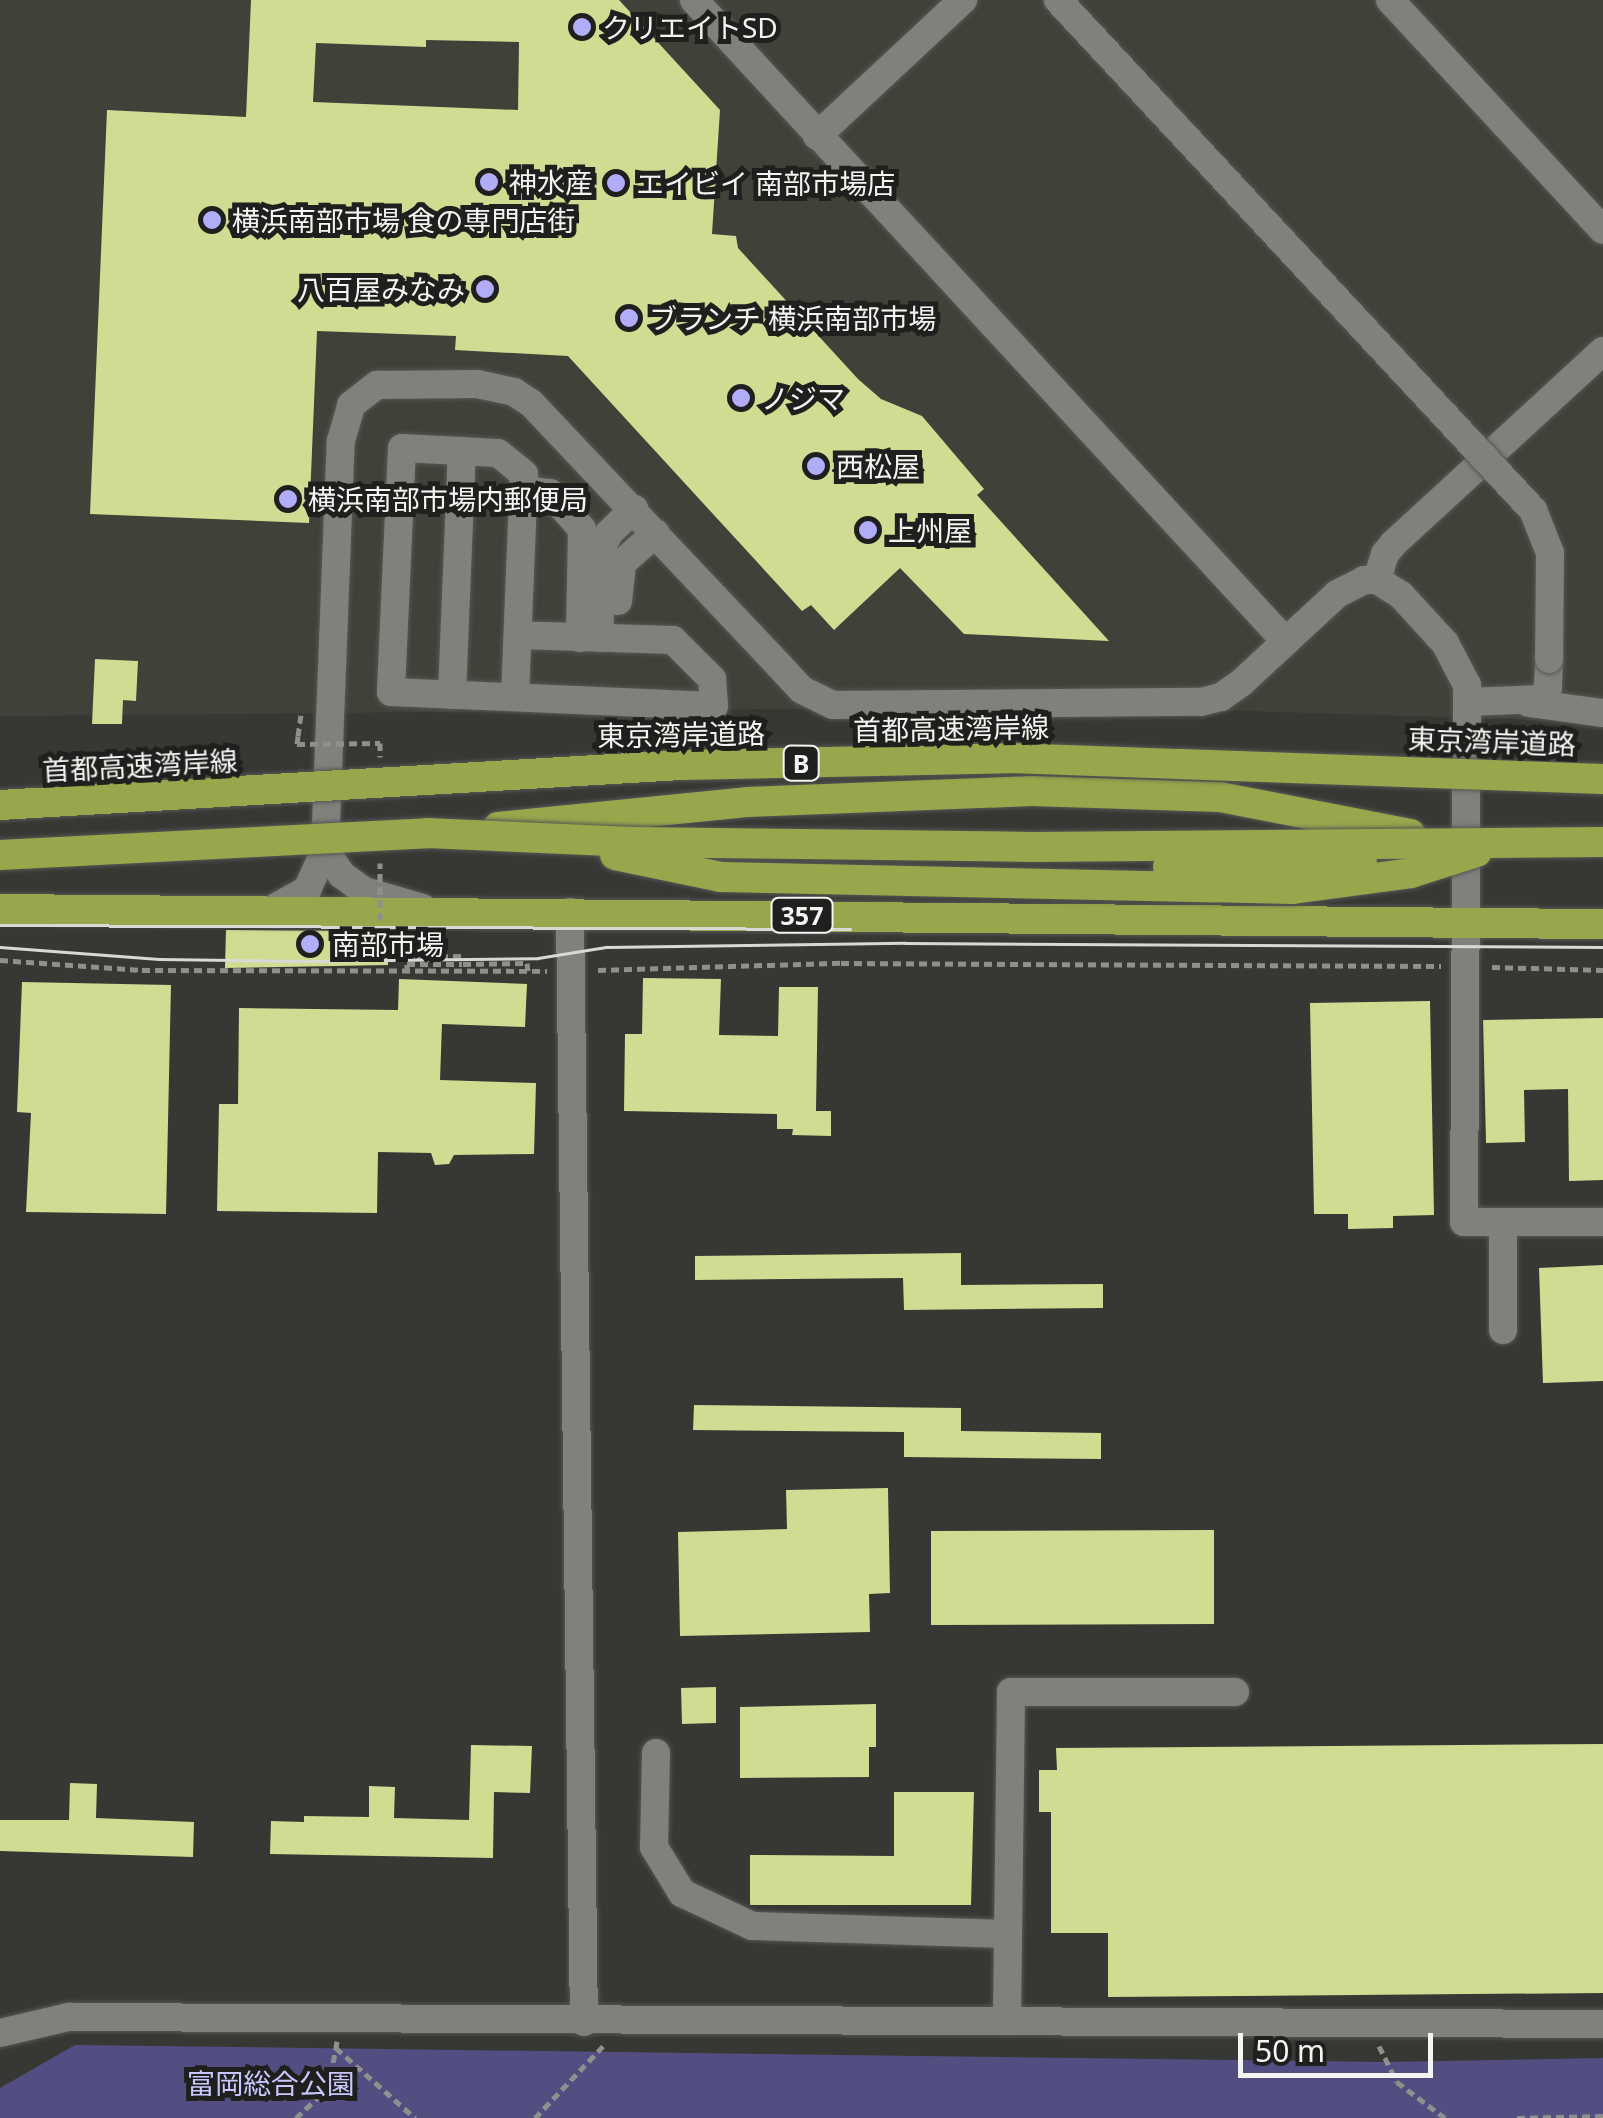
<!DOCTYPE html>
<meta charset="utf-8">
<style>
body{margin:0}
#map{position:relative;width:1603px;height:2118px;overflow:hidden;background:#373834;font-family:"Noto Sans","Noto Sans JP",sans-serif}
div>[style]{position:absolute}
.built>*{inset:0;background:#404239}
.green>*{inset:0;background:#534e82}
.building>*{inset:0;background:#cfdc91}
.path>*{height:5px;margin-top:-2.5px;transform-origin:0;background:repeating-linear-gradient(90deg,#8f908d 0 8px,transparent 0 13px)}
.roads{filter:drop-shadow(0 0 2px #565654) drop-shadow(0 0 2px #565654)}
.minor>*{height:28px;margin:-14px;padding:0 14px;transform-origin:14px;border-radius:14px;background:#80817d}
.highway>*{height:30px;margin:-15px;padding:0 15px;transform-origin:15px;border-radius:15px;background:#99a64b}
.tram>*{height:2.5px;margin:-1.25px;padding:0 1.25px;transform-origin:1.25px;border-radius:1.25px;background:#d8d9d6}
.path-bridge>*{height:5px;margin-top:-2.5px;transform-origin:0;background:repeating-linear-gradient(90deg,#8f908d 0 8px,transparent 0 13px)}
.bridges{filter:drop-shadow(0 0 2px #565654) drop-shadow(0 0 2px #565654)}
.minor-bridge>*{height:28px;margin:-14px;padding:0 14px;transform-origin:14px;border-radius:14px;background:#80817d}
.highway-bridge>*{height:30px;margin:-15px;padding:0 15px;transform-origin:15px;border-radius:15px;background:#99a64b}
.dots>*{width:28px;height:28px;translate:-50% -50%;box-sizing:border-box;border:5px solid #1f1f1d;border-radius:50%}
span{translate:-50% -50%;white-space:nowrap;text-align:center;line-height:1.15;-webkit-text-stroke:10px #1f1f1d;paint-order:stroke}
.shield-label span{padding:2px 8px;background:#1f1f1d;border:2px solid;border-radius:8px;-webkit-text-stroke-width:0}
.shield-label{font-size:25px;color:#f4f4f2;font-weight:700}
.poi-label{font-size:28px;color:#f4f4f2}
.left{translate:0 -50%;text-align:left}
.right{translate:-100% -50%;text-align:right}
.street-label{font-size:28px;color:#f4f4f2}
.park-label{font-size:28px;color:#c9c7fe}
.scale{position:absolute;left:1238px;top:2033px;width:195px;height:45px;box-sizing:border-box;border:5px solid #f4f4f2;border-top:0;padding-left:12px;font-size:30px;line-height:35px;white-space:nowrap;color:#f4f4f2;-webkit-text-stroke:8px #1f1f1d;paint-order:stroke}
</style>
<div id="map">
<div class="built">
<div style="clip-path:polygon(0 0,1603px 0,1603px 722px,1088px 706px,0 716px)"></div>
</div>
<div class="green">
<div style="clip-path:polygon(75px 2045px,1384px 2062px,1603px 2058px,1603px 2118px,0 2118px,0 2088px)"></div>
</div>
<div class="building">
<div style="clip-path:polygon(evenodd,251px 0,619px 0,720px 110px,712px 234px,736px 236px,738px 248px,858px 379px,881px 399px,922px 416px,984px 489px,977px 495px,1109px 641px,964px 634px,900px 568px,834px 630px,811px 605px,802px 611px,568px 356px,455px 350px,456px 336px,317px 331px,309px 523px,90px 514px,107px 110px,246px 117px,251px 0,426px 40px,519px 42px,518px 110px,313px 102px,316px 43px,426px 47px,426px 40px)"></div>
<div style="clip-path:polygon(95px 659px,138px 661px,136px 701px,123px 700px,122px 724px,92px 724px)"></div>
<div style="clip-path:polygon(226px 930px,388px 931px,388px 965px,225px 968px)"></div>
<div style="clip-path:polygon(643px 978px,721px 979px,719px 1035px,778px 1036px,779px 987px,818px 987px,816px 1111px,831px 1111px,831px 1136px,792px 1135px,793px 1129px,777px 1129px,777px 1114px,624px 1111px,625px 1034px,642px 1034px)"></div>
<div style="clip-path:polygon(399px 979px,527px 984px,525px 1027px,442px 1024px,440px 1080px,536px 1083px,534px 1154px,454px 1155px,449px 1164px,435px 1165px,431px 1153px,378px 1152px,377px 1213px,217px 1211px,219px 1104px,238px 1104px,239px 1008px,398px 1010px)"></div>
<div style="clip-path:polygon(22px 982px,171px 985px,166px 1214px,26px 1212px,31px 1113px,17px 1112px)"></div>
<div style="clip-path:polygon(1430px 1001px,1434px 1215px,1393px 1216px,1393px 1228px,1348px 1229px,1348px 1214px,1314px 1214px,1310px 1003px)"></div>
<div style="clip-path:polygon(1603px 1018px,1603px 1180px,1569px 1181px,1568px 1089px,1524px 1090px,1525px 1142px,1486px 1143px,1483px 1020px)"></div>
<div style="clip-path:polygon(961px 1253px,961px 1285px,1103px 1284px,1103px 1308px,904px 1310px,903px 1278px,695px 1280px,695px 1256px)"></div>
<div style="clip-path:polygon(1603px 1265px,1603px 1381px,1543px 1383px,1539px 1268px)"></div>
<div style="clip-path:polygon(694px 1405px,961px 1408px,961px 1431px,1101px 1433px,1101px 1459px,904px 1457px,904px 1432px,693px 1430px)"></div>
<div style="clip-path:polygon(888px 1488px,890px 1593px,869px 1594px,870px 1632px,680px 1636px,678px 1532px,787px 1529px,786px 1490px)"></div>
<div style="clip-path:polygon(1214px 1530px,1214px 1624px,931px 1625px,931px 1531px)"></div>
<div style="clip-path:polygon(716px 1687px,716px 1723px,682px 1724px,681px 1688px)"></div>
<div style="clip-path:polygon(876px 1704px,876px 1747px,869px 1747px,869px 1777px,740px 1778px,740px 1707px)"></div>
<div style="clip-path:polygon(1603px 1744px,1603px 1993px,1108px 1997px,1108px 1933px,1051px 1933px,1051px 1812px,1039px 1812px,1039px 1770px,1057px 1770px,1056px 1748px)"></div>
<div style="clip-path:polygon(471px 1745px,532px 1746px,530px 1793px,494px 1792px,493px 1858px,270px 1854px,271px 1821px,304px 1822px,304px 1816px,369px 1817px,369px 1786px,395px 1787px,394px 1818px,469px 1820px)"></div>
<div style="clip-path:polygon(70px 1783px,97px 1784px,96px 1818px,194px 1822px,193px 1857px,0 1851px,0 1820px,69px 1820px)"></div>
<div style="clip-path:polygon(894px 1792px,974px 1792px,971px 1905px,750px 1905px,750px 1855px,894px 1856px)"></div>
</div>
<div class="path">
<div style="left:298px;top:736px;width:22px;rotate:-82deg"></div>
<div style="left:388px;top:957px;width:75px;rotate:-0.8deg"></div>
<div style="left:0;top:960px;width:142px;rotate:4deg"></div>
<div style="left:142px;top:970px;width:405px;rotate:0.1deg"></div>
<div style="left:463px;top:964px;width:64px;rotate:-0.9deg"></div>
<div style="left:527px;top:963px;width:8px;rotate:83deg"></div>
<div style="left:1492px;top:967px;width:111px;rotate:1.5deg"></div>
<div style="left:598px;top:970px;width:243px;rotate:-1.7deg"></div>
<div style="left:841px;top:963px;width:600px;rotate:0.29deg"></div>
<div style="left:407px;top:972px;width:8px;rotate:-90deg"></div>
<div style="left:407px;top:964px;width:55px"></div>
<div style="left:337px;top:2041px;width:7px;rotate:98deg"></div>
<div style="left:336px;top:2048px;width:106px;rotate:41.5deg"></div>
<div style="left:1379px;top:2046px;width:40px;rotate:63.4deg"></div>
<div style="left:1397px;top:2082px;width:60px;rotate:36.9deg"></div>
<div style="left:296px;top:2118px;width:44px;rotate:-43.2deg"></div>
<div style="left:328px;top:2088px;width:41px;rotate:-78.7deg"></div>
<div style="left:535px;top:2118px;width:102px;rotate:-46.6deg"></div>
<div style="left:1517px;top:2118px;width:86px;rotate:-1.3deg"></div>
</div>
<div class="roads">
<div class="minor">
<div style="left:694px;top:0;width:873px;rotate:47.32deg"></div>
<div style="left:1390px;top:0;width:313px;rotate:47.2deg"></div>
<div style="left:817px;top:136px;width:200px;rotate:-43deg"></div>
<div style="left:524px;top:490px;width:26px;rotate:7deg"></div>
<div style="left:550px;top:493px;width:48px;rotate:48.4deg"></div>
<div style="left:582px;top:529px;width:109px;rotate:91.1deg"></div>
<div style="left:1377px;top:580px;width:27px;rotate:-73deg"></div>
<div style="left:1385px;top:554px;width:13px;rotate:-51deg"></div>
<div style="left:1393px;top:544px;width:285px;rotate:-42.6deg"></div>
<div style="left:618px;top:601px;width:38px;rotate:-84deg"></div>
<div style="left:622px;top:563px;width:45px;rotate:-41.4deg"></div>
<div style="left:599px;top:638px;width:93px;rotate:-87.5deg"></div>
<div style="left:603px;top:545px;width:13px;rotate:-63deg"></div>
<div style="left:609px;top:533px;width:35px;rotate:-44deg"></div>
<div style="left:452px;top:695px;width:244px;rotate:-87.7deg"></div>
<div style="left:515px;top:697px;width:223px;rotate:-87.7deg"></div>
<div style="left:524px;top:474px;width:33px;rotate:-141deg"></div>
<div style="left:498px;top:453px;width:96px;rotate:-177deg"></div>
<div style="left:402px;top:448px;width:244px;rotate:92.6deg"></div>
<div style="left:391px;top:692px;width:323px;rotate:2.5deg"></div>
<div style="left:714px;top:706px;width:27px;rotate:-94deg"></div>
<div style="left:712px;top:679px;width:55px;rotate:-135deg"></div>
<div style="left:673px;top:640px;width:155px;rotate:-178.2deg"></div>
<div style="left:1468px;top:702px;width:74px;rotate:-2.3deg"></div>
<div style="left:1542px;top:699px;width:13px;rotate:-63deg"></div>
<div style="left:1548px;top:687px;width:28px;rotate:-88deg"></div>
<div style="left:1529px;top:703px;width:75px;rotate:7.7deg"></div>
<div style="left:325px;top:850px;width:30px;rotate:56deg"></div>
<div style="left:342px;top:875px;width:27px;rotate:36deg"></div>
<div style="left:364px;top:891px;width:61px;rotate:16.1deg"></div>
<div style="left:267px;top:912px;width:46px;rotate:-28.8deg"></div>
<div style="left:307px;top:890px;width:44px;rotate:-65.8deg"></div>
<div style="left:325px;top:850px;width:409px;rotate:-87.8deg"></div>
<div style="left:341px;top:441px;width:37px;rotate:-74deg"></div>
<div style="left:351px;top:405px;width:33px;rotate:-38deg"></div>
<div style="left:377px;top:385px;width:100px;rotate:-0.6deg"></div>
<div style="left:477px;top:384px;width:38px;rotate:12deg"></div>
<div style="left:514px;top:392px;width:20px;rotate:33deg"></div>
<div style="left:531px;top:403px;width:371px;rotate:46.6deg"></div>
<div style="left:786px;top:673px;width:23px;rotate:47deg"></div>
<div style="left:802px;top:690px;width:34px;rotate:26deg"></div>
<div style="left:833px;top:705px;width:368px;rotate:-0.5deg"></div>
<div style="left:1201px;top:702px;width:21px;rotate:-14deg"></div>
<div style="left:1221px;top:697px;width:24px;rotate:-35deg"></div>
<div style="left:1241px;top:683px;width:131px;rotate:-42.8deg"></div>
<div style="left:1337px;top:594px;width:30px;rotate:-27deg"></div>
<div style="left:1364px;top:580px;width:13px"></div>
<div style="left:1377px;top:580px;width:28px;rotate:32deg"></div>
<div style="left:1401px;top:595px;width:65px;rotate:47.5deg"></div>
<div style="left:1445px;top:643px;width:47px;rotate:62.4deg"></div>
<div style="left:1467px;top:685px;width:537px;rotate:90.32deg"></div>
<div style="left:1464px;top:1222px;width:139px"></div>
<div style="left:570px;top:912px;width:1110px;rotate:89.28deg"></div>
<div style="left:1503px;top:1222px;width:108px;rotate:90deg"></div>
<div style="left:656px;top:1753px;width:94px;rotate:91.2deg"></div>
<div style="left:654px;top:1847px;width:54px;rotate:58.7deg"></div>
<div style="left:682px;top:1893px;width:77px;rotate:25.2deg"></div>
<div style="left:752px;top:1926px;width:256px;rotate:1.8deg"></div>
<div style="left:1007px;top:2021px;width:329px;rotate:-89.3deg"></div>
<div style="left:1011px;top:1692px;width:224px"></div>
<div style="left:0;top:2033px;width:71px;rotate:-13.1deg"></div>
<div style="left:69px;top:2017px;width:1534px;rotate:0.26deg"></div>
</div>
<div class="highway">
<div style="left:498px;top:827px;width:250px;rotate:-5.7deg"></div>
<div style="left:747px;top:802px;width:285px;rotate:-2.2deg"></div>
<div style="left:1032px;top:791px;width:188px;rotate:1.8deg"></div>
<div style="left:1220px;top:797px;width:194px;rotate:11deg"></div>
<div style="left:0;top:909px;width:1603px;rotate:0.54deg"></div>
</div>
</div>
<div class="tram">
<div style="left:0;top:925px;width:850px;rotate:0.27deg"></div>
<div style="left:0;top:947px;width:159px;rotate:4.3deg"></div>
<div style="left:159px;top:959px;width:149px;rotate:0.8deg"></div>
<div style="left:308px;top:961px;width:230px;rotate:-0.7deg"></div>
<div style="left:538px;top:958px;width:70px;rotate:-9.1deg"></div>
<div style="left:607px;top:947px;width:298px;rotate:-0.8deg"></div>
<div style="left:905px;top:943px;width:698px;rotate:0.33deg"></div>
</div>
<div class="path-bridge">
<div style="left:298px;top:736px;width:8px;rotate:97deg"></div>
<div style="left:297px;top:744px;width:83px;rotate:-0.7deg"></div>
<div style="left:380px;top:743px;width:14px;rotate:90deg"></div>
<div style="left:380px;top:920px;width:57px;rotate:-90deg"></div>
</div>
<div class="bridges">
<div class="minor-bridge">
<div style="left:1058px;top:0;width:697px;rotate:47.04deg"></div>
<div style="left:1533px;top:510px;width:46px;rotate:68.4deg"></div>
<div style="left:1550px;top:553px;width:106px;rotate:90.5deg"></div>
</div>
<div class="highway-bridge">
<div style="left:0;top:805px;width:683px;rotate:-3.36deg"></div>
<div style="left:682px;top:765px;width:328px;rotate:-1.2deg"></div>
<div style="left:1010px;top:758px;width:593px;rotate:2.03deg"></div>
<div style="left:0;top:855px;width:428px;rotate:-2.9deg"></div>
<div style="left:427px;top:833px;width:206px;rotate:2.5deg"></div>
<div style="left:633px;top:842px;width:400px;rotate:0.7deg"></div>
<div style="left:1033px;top:847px;width:570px;rotate:-0.5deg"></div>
<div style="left:615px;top:855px;width:108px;rotate:11.7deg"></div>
<div style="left:721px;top:877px;width:572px;rotate:1.2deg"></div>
<div style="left:1293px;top:889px;width:119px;rotate:-7.7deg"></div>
<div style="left:1411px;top:873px;width:69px;rotate:-17.7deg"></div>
<div style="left:1168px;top:867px;width:194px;rotate:-1.2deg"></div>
</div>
</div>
<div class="dots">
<div style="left:582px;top:27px;background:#b2adf9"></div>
<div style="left:489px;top:182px;background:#b2adf9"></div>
<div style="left:616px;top:183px;background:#b2adf9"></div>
<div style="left:212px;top:220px;background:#b2adf9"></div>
<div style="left:485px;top:289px;background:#b2adf9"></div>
<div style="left:629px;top:318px;background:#b2adf9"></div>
<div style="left:741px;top:398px;background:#b2adf9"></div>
<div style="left:816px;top:466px;background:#b2adf9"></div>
<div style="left:288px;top:499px;background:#b2adf9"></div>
<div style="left:868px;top:530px;background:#b2adf9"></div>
<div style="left:310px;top:944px;background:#b2adf9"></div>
</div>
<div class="shield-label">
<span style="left:801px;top:763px">B</span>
<span style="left:802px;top:915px">357</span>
</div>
<div class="poi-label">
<span class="left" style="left:602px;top:27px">クリエイトSD</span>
<span class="left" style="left:509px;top:182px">神水産</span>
<span class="left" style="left:636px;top:183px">エイビイ 南部市場店</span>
<span class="left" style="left:232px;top:220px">横浜南部市場 食の専門店街</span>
<span class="right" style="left:465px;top:289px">八百屋みなみ</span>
<span class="left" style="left:649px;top:318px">ブランチ 横浜南部市場</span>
<span class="left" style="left:761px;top:398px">ノジマ</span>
<span class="left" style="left:836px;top:466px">西松屋</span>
<span class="left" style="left:308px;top:499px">横浜南部市場内郵便局</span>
<span class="left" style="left:888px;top:530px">上州屋</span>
<span class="left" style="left:332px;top:944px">南部市場</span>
</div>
<div class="street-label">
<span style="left:951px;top:728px;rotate:-1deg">首都高速湾岸線</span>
<span style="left:681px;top:734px;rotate:-1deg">東京湾岸道路</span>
<span style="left:1492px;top:741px;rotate:2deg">東京湾岸道路</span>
<span style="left:140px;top:765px;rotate:-3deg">首都高速湾岸線</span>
</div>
<div class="park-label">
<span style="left:271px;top:2083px">富岡総合公園</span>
</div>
<div class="scale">50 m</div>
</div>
